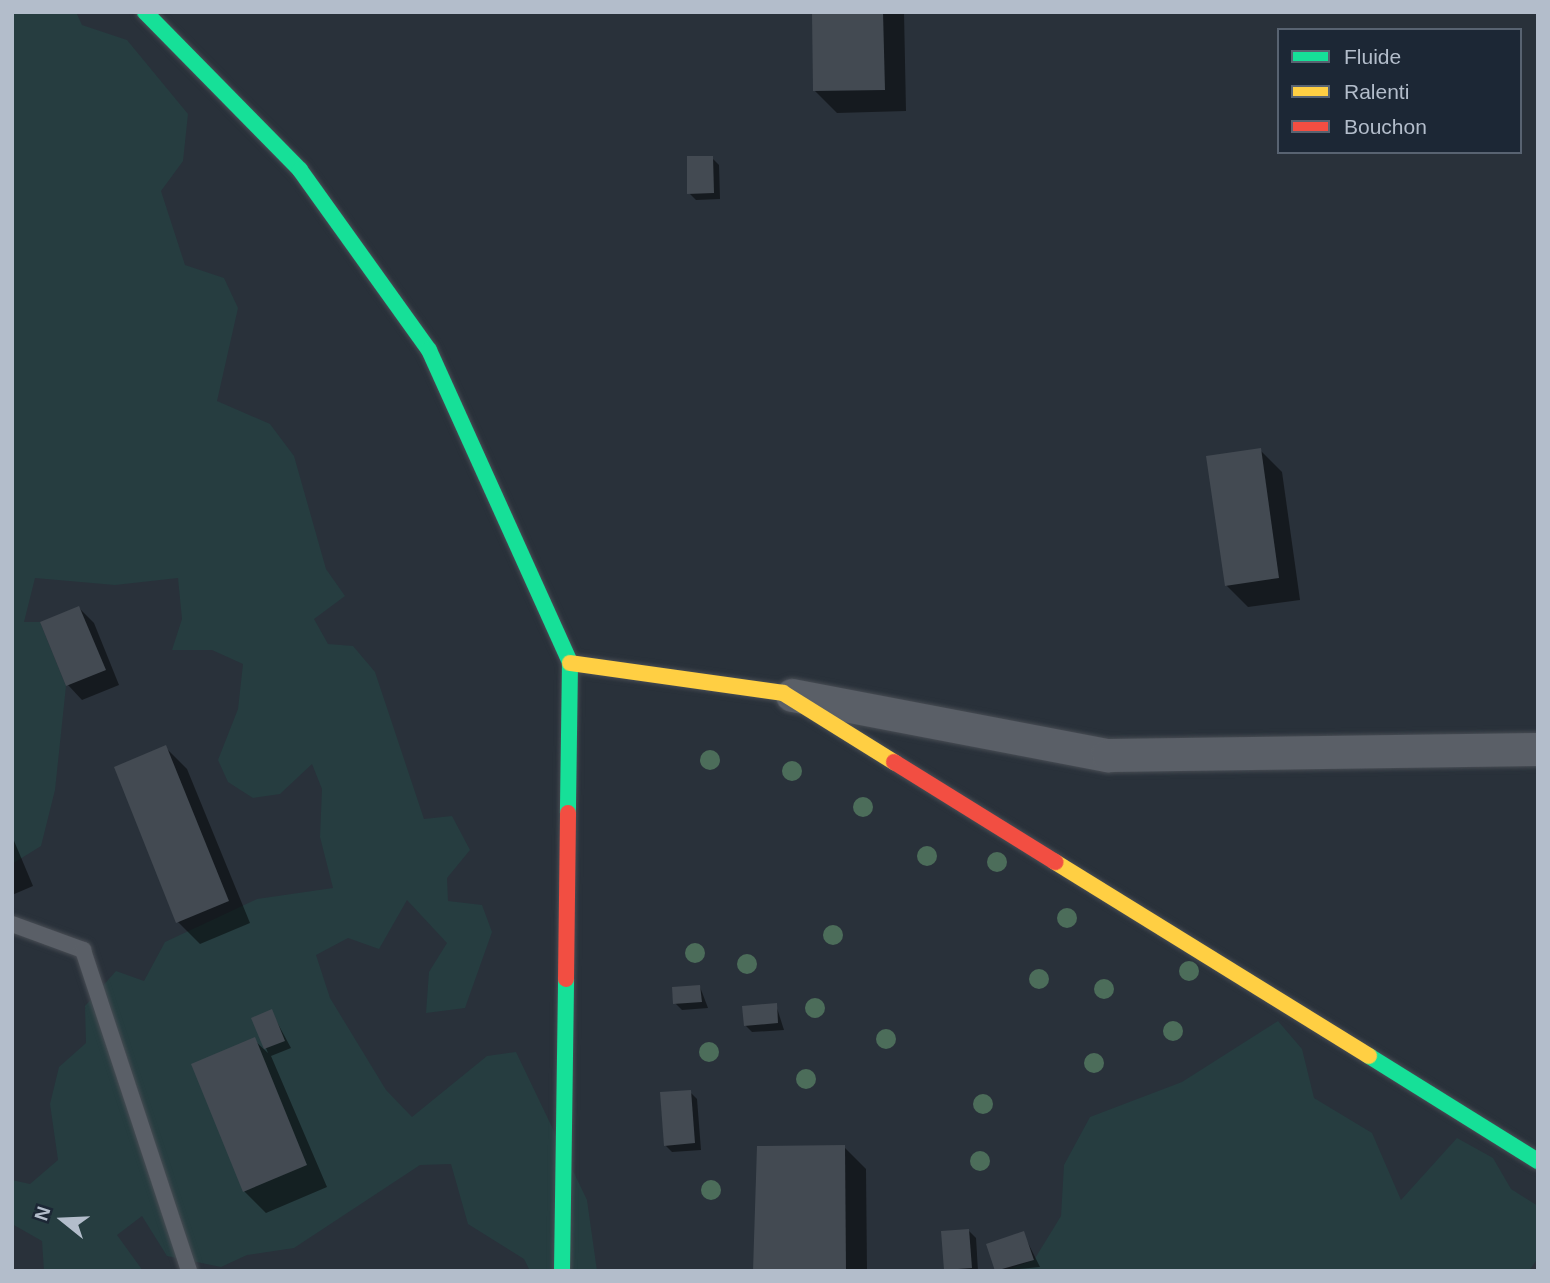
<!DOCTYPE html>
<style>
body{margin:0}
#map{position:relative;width:1550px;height:1283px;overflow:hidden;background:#29313a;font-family:Arial,sans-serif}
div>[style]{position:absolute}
.green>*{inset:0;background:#263d40}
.shadow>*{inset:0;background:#0007}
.building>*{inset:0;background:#434a52}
.roads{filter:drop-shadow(0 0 2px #484d54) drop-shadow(0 0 2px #484d54)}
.lane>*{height:16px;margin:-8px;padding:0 8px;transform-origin:8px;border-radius:8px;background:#5a5f67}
.street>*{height:33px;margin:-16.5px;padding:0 16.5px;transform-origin:16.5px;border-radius:16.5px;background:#5a5f67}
.fast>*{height:16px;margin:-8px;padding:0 8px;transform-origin:8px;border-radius:8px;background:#16e098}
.slow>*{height:16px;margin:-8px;padding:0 8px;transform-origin:8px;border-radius:8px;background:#ffcf43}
.jam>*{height:16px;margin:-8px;padding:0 8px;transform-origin:8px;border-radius:8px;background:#f24e42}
.trees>*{width:20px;height:20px;margin:-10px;border-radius:50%;background:#4c6d5a}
span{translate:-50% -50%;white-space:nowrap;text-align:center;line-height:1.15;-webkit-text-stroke:5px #1c2735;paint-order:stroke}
.frame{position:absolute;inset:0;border:14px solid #b3bdcb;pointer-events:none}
.legend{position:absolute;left:1277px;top:28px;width:245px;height:126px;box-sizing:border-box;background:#1c2735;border:2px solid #586371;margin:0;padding:9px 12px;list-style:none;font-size:21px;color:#b3bdcb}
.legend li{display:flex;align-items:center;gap:14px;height:35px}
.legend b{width:35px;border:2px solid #586371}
.north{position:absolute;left:28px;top:1185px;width:70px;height:70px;-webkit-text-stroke:5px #1c2735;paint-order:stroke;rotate:288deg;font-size:19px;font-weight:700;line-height:28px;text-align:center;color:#b3bdcb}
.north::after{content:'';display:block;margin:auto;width:24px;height:32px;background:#b3bdcb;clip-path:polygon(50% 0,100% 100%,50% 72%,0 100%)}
</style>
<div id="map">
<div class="green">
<div style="clip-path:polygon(12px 12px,76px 12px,82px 25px,127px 40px,188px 114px,183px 161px,161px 191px,185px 265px,224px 278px,238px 308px,217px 401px,270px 424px,294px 456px,326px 569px,345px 596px,314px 619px,328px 644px,353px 646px,375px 672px,424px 819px,452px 816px,470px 850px,447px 878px,448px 901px,482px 905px,492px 932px,465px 1008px,426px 1013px,429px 972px,447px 943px,407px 900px,379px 949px,348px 938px,316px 955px,330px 998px,386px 1090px,412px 1117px,487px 1056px,516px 1052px,587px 1200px,597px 1271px,530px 1271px,524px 1259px,468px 1224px,451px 1164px,420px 1165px,294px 1248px,247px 1255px,221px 1267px,167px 1256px,142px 1216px,117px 1235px,143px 1271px,44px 1271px,42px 1241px,12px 1224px,12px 1180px,30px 1184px,58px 1160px,50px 1104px,59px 1067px,86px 1043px,85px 1006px,116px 971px,144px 981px,165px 942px,257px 899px,333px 888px,320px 837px,322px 789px,312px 764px,280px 794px,253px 798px,228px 782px,218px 760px,238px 709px,243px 664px,212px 650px,172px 650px,182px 619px,178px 578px,115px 585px,35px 578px,24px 622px,40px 622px,66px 686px,55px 790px,41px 846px,12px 864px)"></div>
<div style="clip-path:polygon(1278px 1021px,1302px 1049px,1314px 1098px,1372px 1133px,1401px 1200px,1457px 1138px,1493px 1158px,1511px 1189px,1538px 1206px,1538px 1258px,1529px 1271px,1004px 1271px,1034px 1260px,1061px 1216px,1064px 1165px,1090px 1117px,1182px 1082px)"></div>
</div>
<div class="shadow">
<div style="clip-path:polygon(813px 12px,904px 12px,906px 111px,837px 113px,815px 91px)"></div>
<div style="clip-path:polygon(712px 158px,719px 165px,720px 199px,696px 200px,689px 193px)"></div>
<div style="clip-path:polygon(1260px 450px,1282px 472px,1300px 600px,1248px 607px,1226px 585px)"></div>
<div style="clip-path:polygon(79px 608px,94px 623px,119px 685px,82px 700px,68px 685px)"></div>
<div style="clip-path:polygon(165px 747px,187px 769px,250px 923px,200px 944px,178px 922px)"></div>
<div style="clip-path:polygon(12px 836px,33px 886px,12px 895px)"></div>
<div style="clip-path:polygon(700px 987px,708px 1008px,682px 1010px,675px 1003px)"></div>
<div style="clip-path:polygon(776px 1005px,784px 1030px,752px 1032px,745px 1025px)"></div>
<div style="clip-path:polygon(271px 1011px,291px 1048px,271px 1056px,327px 1187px,266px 1213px,244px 1191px,254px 1040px,268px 1053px,254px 1019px)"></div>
<div style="clip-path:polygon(690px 1092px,697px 1099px,701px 1150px,672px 1152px,665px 1145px)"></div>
<div style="clip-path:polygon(844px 1147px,866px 1169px,867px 1271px,755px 1271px)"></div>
<div style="clip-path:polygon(969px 1231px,976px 1238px,978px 1271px,947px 1271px)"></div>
<div style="clip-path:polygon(1023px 1233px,1040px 1267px,997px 1271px,988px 1245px)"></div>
</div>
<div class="building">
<div style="clip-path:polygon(812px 12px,883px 12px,885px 90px,813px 91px)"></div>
<div style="clip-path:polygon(687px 156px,713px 156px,714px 193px,687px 194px)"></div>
<div style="clip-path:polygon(1261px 448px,1279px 578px,1225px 586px,1206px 456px)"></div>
<div style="clip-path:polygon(79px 606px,106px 670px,66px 686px,40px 622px)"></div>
<div style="clip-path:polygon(166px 745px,229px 901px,176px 923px,114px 767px)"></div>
<div style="clip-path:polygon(700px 985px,702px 1002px,673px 1004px,672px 987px)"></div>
<div style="clip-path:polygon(777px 1003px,778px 1023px,744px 1026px,742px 1006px)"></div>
<div style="clip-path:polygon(272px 1009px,285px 1041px,264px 1049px,251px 1018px)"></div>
<div style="clip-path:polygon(255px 1037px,307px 1165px,243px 1192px,191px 1064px)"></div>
<div style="clip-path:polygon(691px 1090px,695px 1143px,664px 1146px,660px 1092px)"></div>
<div style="clip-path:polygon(845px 1145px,846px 1271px,753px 1271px,757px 1146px)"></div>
<div style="clip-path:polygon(969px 1229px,972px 1268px,944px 1270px,941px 1231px)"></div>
<div style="clip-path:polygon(1024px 1231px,1034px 1260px,995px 1271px,986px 1244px)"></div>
</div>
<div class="roads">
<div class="lane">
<div style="left:12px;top:924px;width:76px;rotate:20.1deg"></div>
<div style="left:83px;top:950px;width:338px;rotate:71.7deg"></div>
</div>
<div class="street">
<div style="left:792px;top:695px;width:322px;rotate:10.8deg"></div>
<div style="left:1108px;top:755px;width:430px;rotate:-0.8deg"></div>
</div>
<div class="fast">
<div style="left:145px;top:12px;width:221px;rotate:45.5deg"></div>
<div style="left:300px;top:170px;width:221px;rotate:54.4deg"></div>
<div style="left:429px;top:350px;width:343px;rotate:65.7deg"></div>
<div style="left:570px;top:663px;width:150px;rotate:90.8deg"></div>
<div style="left:1369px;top:1056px;width:199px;rotate:31.9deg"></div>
<div style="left:562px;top:1271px;width:292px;rotate:-89.2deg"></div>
</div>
<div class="slow">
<div style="left:570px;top:663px;width:215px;rotate:8deg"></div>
<div style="left:783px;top:693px;width:131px;rotate:31.9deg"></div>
<div style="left:1055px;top:862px;width:369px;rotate:31.7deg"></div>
</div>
<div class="jam">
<div style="left:894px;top:762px;width:190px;rotate:31.8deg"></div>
<div style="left:566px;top:979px;width:166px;rotate:-89.3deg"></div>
</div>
</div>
<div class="trees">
<div style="left:710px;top:760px"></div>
<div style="left:792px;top:771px"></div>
<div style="left:863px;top:807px"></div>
<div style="left:927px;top:856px"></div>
<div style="left:997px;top:862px"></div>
<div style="left:1067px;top:918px"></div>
<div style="left:833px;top:935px"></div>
<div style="left:695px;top:953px"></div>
<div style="left:747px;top:964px"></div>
<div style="left:1189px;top:971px"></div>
<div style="left:1039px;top:979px"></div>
<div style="left:1104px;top:989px"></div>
<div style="left:815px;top:1008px"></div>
<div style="left:1173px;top:1031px"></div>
<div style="left:886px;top:1039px"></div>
<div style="left:709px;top:1052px"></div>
<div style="left:1094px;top:1063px"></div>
<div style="left:806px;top:1079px"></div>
<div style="left:983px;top:1104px"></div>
<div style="left:980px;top:1161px"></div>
<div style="left:711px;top:1190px"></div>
</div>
<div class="frame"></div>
<ul class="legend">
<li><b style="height:9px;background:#16e098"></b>Fluide</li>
<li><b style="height:9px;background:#ffcf43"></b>Ralenti</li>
<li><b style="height:9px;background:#f24e42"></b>Bouchon</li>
</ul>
<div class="north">N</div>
</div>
